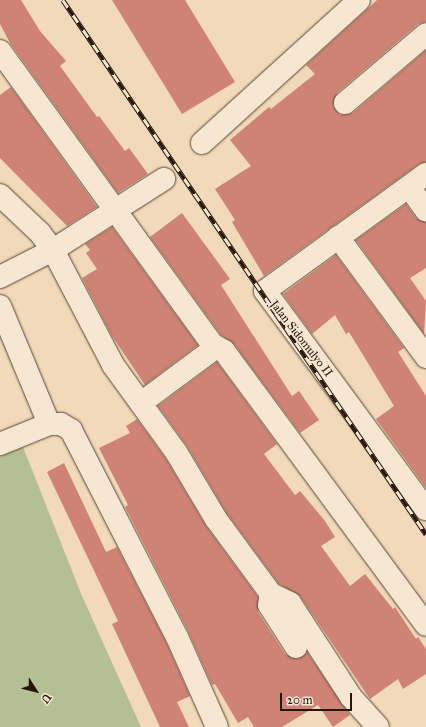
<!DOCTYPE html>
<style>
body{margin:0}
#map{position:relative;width:426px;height:727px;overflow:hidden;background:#f1d9b9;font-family:"IM FELL Great Primer",serif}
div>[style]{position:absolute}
.green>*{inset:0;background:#b4c093}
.building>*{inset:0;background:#cf8375}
.roads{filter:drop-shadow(0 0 1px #5a4633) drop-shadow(0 0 1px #5a4633)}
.street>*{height:22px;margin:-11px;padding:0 11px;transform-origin:11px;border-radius:11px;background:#f6e6d2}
.rail>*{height:4.5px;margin-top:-2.25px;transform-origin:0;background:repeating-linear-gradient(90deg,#f6e6d2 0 9px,#271506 0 18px);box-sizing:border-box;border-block:1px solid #271506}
span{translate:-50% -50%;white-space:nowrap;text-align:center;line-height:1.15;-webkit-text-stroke:4px #f6e6d2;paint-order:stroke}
.street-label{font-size:12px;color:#271506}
.north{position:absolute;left:16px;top:671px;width:40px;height:40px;-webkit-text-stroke:3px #f6e6d2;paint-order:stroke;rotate:126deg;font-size:11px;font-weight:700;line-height:16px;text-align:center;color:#271506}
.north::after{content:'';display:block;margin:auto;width:14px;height:18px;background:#271506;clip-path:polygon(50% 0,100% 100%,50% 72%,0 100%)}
.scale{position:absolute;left:280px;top:693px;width:72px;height:18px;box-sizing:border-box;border:2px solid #271506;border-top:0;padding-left:5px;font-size:12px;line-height:14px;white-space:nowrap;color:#271506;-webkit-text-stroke:3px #f6e6d2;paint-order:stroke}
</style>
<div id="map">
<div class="green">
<div style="clip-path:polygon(23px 447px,82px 596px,141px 727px,0 727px,0 456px)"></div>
</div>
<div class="building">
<div style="clip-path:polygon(0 0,21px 0,40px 31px,66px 61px,60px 66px,97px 117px,99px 116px,125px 151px,129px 148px,148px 174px,118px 193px,10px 43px,0 24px)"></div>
<div style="clip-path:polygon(112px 0,185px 0,235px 82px,182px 114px)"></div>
<div style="clip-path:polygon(377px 0,426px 0,426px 22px,418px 24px,337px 93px,333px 106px,340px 115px,353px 113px,426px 50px,426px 162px,419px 164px,264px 276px,232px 222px,235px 220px,215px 189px,251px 166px,230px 140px,269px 107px,271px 109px,315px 74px,306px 65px)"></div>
<div style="clip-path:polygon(11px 87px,97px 207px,67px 226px,0 158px,0 95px)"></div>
<div style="clip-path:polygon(406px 204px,416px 218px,426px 222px,426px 268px,410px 278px,426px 301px,424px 334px,356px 240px)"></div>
<div style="clip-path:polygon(182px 213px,230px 279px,221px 285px,292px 396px,299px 391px,319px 420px,300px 433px,234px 344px,221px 335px,150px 237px)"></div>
<div style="clip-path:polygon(112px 227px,198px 345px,145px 385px,112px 336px,82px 278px,97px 269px,86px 253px,90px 250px,85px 244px)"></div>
<div style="clip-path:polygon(336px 255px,404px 348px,398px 352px,426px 396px,426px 488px,376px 419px,394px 406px,349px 332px,346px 334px,335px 315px,312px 334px,283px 294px)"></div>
<div style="clip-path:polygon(217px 362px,277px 444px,264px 454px,295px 495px,300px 491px,325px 521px,335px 537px,321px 546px,350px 586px,365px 574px,393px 609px,395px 607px,416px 639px,418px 637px,426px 649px,426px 674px,403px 689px,398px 679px,370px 699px,300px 596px,279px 584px,226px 512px,187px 446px,158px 406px)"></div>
<div style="clip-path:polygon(137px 419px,166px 459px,206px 526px,258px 597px,258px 612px,285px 654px,297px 659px,307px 652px,350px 715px,333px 727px,318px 705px,282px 727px,254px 727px,248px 717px,238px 723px,215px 684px,212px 685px,188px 631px,125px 507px,128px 505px,99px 448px,130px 433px,126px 426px)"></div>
<div style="clip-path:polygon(64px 463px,106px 552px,117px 547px,166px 642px,190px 696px,177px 702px,189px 727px,160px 727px,112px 624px,118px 621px,47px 472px)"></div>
</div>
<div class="roads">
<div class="street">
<div style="left:0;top:51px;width:362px;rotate:54.1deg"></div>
<div style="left:212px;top:344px;width:14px;rotate:30deg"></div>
<div style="left:224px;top:351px;width:340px;rotate:53.6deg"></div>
<div style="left:345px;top:103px;width:106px;rotate:-40.4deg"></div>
<div style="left:202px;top:143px;width:212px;rotate:-42.3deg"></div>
<div style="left:426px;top:174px;width:199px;rotate:144deg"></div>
<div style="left:265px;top:291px;width:271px;rotate:53.6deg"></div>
<div style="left:409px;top:187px;width:29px;rotate:54deg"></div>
<div style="left:0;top:195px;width:55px;rotate:43.5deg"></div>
<div style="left:40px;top:233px;width:21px;rotate:53deg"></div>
<div style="left:53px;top:250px;width:130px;rotate:62.4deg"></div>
<div style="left:113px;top:365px;width:107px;rotate:54.1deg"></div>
<div style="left:176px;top:452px;width:78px;rotate:59.2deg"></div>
<div style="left:216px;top:519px;width:93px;rotate:53.7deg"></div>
<div style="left:271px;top:594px;width:21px;rotate:25deg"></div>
<div style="left:290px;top:603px;width:112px;rotate:57deg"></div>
<div style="left:351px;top:697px;width:40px;rotate:48deg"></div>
<div style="left:338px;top:237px;width:149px;rotate:53.7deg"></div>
<div style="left:0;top:277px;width:59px;rotate:-27deg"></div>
<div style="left:53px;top:250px;width:132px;rotate:-32.6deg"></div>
<div style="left:0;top:306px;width:128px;rotate:67.4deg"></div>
<div style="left:141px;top:403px;width:92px;rotate:-36.6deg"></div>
<div style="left:0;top:444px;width:53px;rotate:-22.2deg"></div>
<div style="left:49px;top:424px;width:12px"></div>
<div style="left:61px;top:424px;width:12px;rotate:31deg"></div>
<div style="left:71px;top:430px;width:233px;rotate:62.9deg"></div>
<div style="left:177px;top:637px;width:98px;rotate:66deg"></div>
<div style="left:271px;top:594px;width:11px;rotate:100deg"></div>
<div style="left:269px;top:605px;width:50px;rotate:57.3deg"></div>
</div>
</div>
<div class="rail">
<div style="left:63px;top:0;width:646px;rotate:55.79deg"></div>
</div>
<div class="street-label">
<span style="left:301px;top:339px;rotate:52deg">Jalan Sidomulyo II</span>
</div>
<div class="north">U</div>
<div class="scale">20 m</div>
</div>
